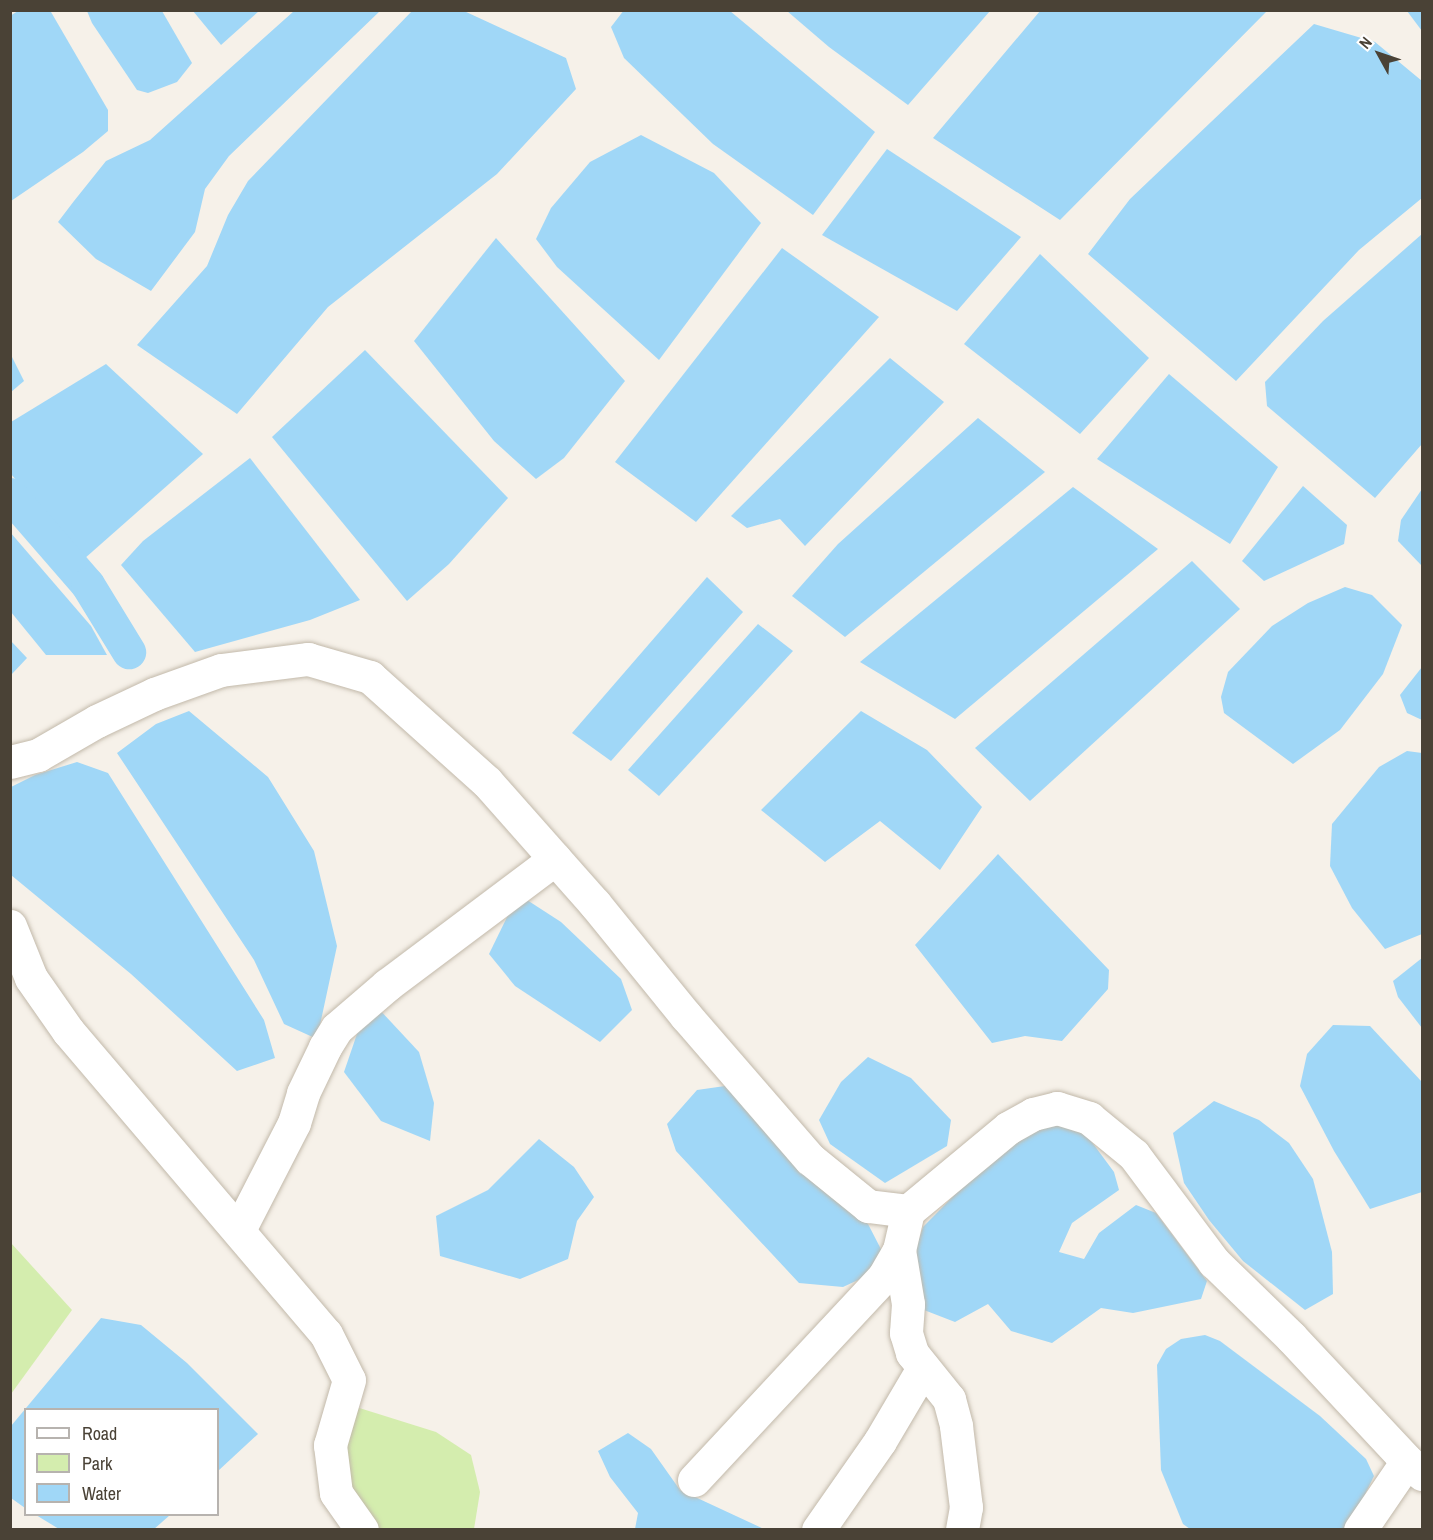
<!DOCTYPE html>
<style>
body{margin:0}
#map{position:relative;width:1433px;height:1540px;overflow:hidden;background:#f6f1e9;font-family:"Archivo Narrow",sans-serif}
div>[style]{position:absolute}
.green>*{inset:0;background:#d4edae}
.water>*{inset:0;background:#a0d7f7}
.canal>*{height:34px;margin:-17px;padding:0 17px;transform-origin:17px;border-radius:17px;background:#a0d7f7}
.roads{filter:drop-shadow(0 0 2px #c2b9aa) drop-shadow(0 0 2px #c2b9aa)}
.minor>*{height:33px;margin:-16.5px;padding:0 16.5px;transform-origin:16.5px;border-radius:16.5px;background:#fff}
span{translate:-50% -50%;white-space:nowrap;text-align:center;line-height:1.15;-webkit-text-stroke:4.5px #fff;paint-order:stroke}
.frame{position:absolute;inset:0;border:12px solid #4a4236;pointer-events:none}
.legend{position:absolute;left:24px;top:1408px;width:195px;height:108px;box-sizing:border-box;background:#fff;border:2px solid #b7b3af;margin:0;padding:8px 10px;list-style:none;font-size:18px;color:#4a4236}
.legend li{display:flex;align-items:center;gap:12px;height:30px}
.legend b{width:30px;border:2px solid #b7b3af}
.north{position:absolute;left:1349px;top:24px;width:60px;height:60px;-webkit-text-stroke:4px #fff;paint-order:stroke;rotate:310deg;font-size:16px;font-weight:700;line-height:24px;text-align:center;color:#4a4236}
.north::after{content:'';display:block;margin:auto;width:21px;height:27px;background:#4a4236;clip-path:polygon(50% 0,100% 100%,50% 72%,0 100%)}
</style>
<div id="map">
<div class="green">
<div style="clip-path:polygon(11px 1243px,72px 1310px,11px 1394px)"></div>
<div style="clip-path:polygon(353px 1406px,436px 1432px,471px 1455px,480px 1492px,474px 1529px,377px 1529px,332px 1468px)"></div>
</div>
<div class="water">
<div style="clip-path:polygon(624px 10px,730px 11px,875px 132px,813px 215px,713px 144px,624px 58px,611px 27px)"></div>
<div style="clip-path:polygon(18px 11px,51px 12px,108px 110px,108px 131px,83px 152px,11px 201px,10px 16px)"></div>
<div style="clip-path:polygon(87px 11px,162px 11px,192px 63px,177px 82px,148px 93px,137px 90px,92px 23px)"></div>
<div style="clip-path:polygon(193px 11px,259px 11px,221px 45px)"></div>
<div style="clip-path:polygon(294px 11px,380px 11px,229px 156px,205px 189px,195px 232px,151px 291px,96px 259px,58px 222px,74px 201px,106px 161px,150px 140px)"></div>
<div style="clip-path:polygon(412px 11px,464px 11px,566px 58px,576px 89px,497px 174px,328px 307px,237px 414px,137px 345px,207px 266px,228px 215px,248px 181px)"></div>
<div style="clip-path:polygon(787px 11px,990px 11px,908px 105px,829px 47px)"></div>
<div style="clip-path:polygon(1040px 11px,1040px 10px,1267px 11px,1060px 220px,933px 138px)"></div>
<div style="clip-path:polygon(1407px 11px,1422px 11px,1422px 31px)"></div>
<div style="clip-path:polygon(1314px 24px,1375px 42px,1422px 81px,1422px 198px,1359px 250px,1236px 381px,1088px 254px,1130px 199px)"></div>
<div style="clip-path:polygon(641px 135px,714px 173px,761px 223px,659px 360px,557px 267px,536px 239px,551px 208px,590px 162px)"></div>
<div style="clip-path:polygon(887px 149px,1021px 237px,957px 311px,822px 235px)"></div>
<div style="clip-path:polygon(1422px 234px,1422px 444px,1375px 498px,1267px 406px,1265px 382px,1323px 321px)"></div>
<div style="clip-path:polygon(496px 238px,625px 381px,564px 458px,536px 479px,494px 441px,414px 341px)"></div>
<div style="clip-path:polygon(782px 248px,879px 317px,696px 522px,615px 462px)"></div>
<div style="clip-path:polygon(1040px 254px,1149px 358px,1080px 434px,964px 344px)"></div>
<div style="clip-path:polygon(365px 350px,508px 498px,449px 564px,407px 601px,272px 437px)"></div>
<div style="clip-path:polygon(10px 353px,24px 381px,11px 392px,10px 392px)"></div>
<div style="clip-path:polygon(890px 358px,944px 402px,805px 546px,780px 519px,747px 528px,731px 516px)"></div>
<div style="clip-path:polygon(106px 364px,203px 454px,84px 559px,11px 474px,11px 422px)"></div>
<div style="clip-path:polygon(1169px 374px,1278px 467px,1230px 544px,1097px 459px)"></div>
<div style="clip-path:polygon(978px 418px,1045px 472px,845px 637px,792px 596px,838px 544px)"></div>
<div style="clip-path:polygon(250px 458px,360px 600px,310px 620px,195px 652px,121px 565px,143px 541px)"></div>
<div style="clip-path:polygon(1303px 486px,1347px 525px,1344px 544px,1264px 581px,1242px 561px)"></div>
<div style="clip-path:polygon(1073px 487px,1158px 549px,955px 719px,860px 662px)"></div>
<div style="clip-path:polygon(1422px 489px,1422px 566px,1398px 541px,1401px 520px)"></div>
<div style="clip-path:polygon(10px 532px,91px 626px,107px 655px,46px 655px,11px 612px)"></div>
<div style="clip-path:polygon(1192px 561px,1240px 609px,1030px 801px,975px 748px)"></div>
<div style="clip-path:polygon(707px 577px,743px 612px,611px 761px,572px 733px)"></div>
<div style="clip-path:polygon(1345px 587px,1372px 595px,1402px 625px,1383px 674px,1340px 730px,1293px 764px,1224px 713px,1221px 697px,1228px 672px,1272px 626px,1308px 603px)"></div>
<div style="clip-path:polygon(758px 624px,793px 651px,659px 796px,628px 770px)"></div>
<div style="clip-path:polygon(10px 640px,27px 658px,11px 675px,10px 675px)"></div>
<div style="clip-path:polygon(1422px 667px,1422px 720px,1407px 713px,1400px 695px)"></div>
<div style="clip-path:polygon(189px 711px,268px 777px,314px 851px,337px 946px,317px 1039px,284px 1024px,254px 960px,117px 753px,156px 724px)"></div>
<div style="clip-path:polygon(861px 711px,927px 750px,982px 807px,940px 870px,880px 821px,825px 862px,761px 810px)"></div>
<div style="clip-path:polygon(1407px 751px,1422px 753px,1422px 934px,1385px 949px,1352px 908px,1330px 866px,1332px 824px,1379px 767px)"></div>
<div style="clip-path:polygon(77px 762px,108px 773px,264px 1020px,275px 1058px,237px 1071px,131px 974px,11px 875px,11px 787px,35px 775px)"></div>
<div style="clip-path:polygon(998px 854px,1109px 970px,1108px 989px,1062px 1041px,1025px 1036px,992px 1043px,915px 945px)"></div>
<div style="clip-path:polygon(527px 900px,561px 922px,621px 979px,632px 1010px,600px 1042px,515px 986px,489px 954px,511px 909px)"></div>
<div style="clip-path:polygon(1422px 958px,1422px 1028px,1398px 997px,1393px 981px)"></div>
<div style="clip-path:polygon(378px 1008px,419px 1052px,434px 1103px,430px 1141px,381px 1121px,344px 1072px,358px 1031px)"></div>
<div style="clip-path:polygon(1333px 1025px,1370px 1026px,1422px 1082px,1422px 1192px,1370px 1209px,1334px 1151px,1300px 1086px,1307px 1054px)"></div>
<div style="clip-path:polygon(868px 1057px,911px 1078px,951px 1120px,947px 1146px,885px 1183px,830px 1144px,819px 1120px,841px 1082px)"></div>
<div style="clip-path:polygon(725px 1086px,803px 1166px,868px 1224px,884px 1255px,869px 1275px,843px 1287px,799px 1283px,676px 1151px,667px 1124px,697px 1090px)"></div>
<div style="clip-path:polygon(1214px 1101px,1259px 1120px,1289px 1143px,1313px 1179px,1332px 1252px,1333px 1294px,1305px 1310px,1243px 1261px,1209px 1220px,1184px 1183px,1173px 1133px)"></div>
<div style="clip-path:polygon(1049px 1121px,1083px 1130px,1114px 1172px,1119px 1190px,1072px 1223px,1059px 1252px,1084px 1259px,1099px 1233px,1136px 1205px,1156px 1213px,1207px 1281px,1201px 1299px,1133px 1313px,1101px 1308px,1052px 1343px,1011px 1331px,988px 1304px,955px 1322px,924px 1310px,910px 1266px,923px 1227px,995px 1154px)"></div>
<div style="clip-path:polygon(539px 1139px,574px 1167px,594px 1197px,577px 1221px,568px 1259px,520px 1279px,440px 1256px,436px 1216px,488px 1190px)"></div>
<div style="clip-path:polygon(101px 1318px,141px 1325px,187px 1363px,258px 1434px,218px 1471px,218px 1410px,26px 1410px,25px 1508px,11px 1498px,11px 1426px)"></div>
<div style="clip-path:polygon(1205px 1335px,1220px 1341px,1320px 1416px,1366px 1459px,1374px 1476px,1348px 1529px,1190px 1529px,1183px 1524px,1161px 1470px,1157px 1365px,1166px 1349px,1181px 1339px)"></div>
<div style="clip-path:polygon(628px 1433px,651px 1449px,680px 1490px,764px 1529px,635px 1529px,638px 1513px,610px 1477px,598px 1451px)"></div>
<div style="clip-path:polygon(36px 1515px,170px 1515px,153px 1530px,59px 1529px)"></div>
</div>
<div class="canal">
<div style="left:10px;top:495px;width:119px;rotate:49.1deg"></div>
<div style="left:88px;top:585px;width:79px;rotate:58.5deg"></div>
</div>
<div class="roads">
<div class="minor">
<div style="left:10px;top:762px;width:29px;rotate:-14deg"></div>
<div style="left:38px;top:755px;width:68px;rotate:-30deg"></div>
<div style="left:97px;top:721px;width:63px;rotate:-25.3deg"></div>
<div style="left:154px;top:694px;width:71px;rotate:-19.7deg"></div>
<div style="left:221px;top:670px;width:88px;rotate:-7.2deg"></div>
<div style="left:308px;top:659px;width:65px;rotate:16.2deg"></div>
<div style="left:370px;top:677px;width:157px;rotate:41.9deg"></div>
<div style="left:487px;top:782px;width:163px;rotate:48.5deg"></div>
<div style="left:595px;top:904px;width:144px;rotate:50.9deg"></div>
<div style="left:686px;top:1016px;width:189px;rotate:49.1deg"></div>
<div style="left:810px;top:1159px;width:75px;rotate:39deg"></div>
<div style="left:868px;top:1206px;width:40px;rotate:7.1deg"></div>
<div style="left:908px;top:1211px;width:130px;rotate:-39.7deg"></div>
<div style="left:1008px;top:1128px;width:29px;rotate:-29deg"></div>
<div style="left:1033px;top:1114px;width:25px;rotate:-14deg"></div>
<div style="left:1057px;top:1108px;width:34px;rotate:17deg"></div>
<div style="left:1089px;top:1118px;width:58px;rotate:39.4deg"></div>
<div style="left:1134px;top:1155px;width:134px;rotate:53.2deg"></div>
<div style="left:1214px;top:1262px;width:107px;rotate:44.2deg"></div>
<div style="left:1291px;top:1337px;width:170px;rotate:46.9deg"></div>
<div style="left:1407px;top:1461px;width:20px;rotate:41deg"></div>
<div style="left:10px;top:926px;width:56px;rotate:68deg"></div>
<div style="left:31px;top:978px;width:65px;rotate:55.1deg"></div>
<div style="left:68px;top:1031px;width:398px;rotate:49.6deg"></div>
<div style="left:326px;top:1334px;width:51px;rotate:63.4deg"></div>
<div style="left:349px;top:1380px;width:68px;rotate:106.3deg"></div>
<div style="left:330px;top:1445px;width:48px;rotate:82.9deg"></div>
<div style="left:336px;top:1493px;width:45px;rotate:54.9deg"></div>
<div style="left:239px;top:1230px;width:120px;rotate:-62.8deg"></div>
<div style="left:294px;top:1123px;width:31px;rotate:-73deg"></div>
<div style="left:303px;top:1093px;width:51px;rotate:-64.4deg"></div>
<div style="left:325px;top:1047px;width:22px;rotate:-58deg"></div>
<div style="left:337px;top:1028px;width:66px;rotate:-40.7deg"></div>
<div style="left:387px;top:985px;width:210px;rotate:-36.9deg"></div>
<div style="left:899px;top:1250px;width:55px;rotate:80.5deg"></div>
<div style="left:908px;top:1304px;width:29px;rotate:94deg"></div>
<div style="left:906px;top:1333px;width:21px;rotate:73deg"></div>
<div style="left:912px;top:1353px;width:59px;rotate:51.2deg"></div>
<div style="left:949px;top:1399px;width:28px;rotate:75deg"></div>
<div style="left:956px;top:1426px;width:82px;rotate:83deg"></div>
<div style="left:966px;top:1507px;width:23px;rotate:100deg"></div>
<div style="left:694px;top:1480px;width:279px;rotate:-47deg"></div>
<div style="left:884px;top:1276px;width:30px;rotate:-60deg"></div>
<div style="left:899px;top:1250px;width:40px;rotate:-77deg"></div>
<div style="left:818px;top:1530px;width:108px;rotate:-55.1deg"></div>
<div style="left:880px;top:1441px;width:85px;rotate:-59.5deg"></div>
<div style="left:1360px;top:1530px;width:83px;rotate:-55.7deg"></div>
</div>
</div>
<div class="frame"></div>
<ul class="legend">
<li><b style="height:8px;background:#fff"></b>Road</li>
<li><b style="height:16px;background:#d4edae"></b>Park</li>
<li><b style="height:16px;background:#a0d7f7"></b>Water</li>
</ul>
<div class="north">N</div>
</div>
